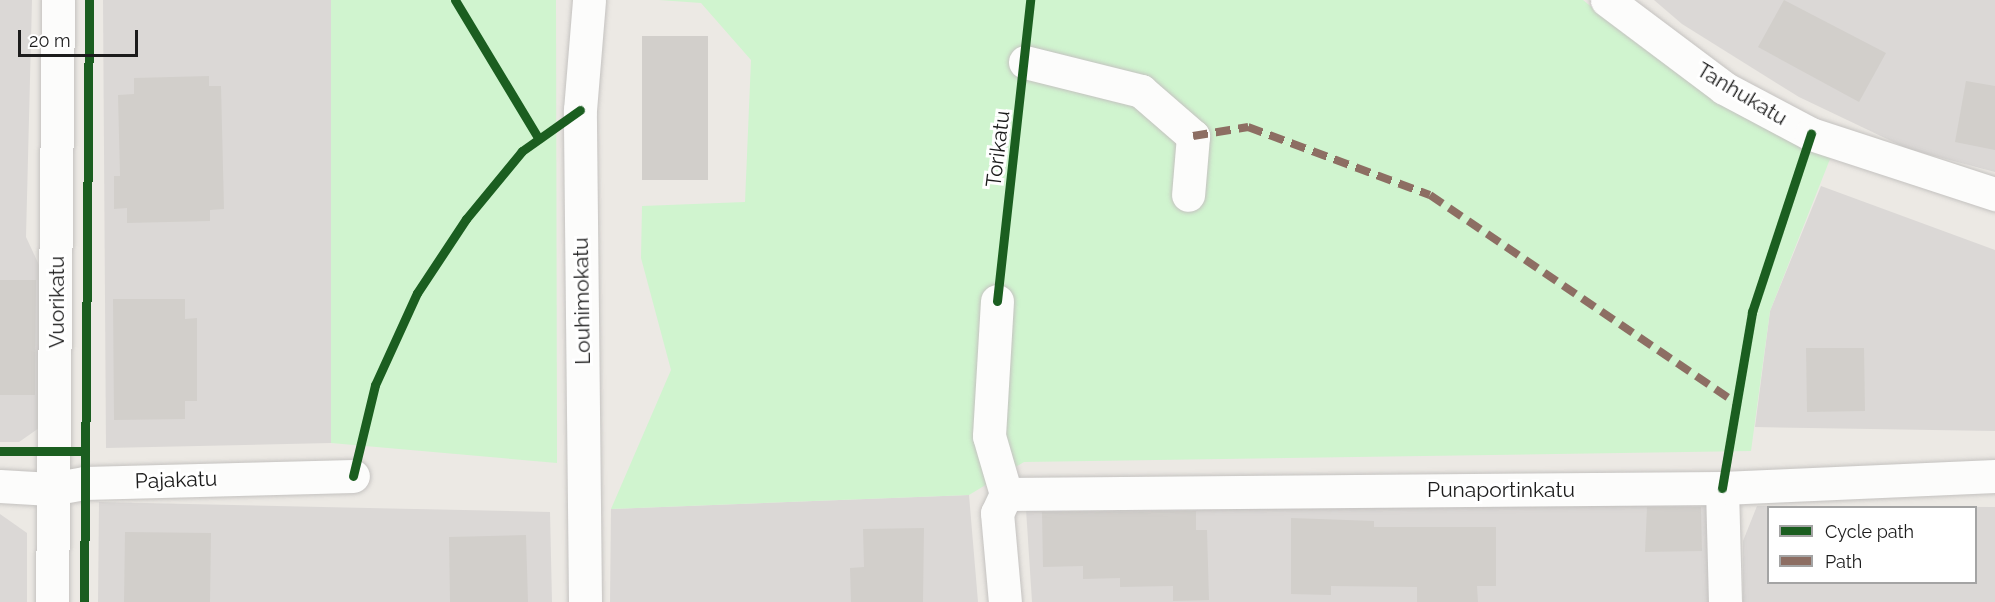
<!DOCTYPE html>
<style>
body{margin:0}
#map{position:relative;width:1995px;height:602px;overflow:hidden;background:#ece9e4;font-family:Raleway,sans-serif}
div>[style]{position:absolute}
.residential>*{inset:0;background:#dbd8d6}
.park>*{inset:0;background:#d0f4cf}
.building>*{inset:0;background:#d2cfcb}
.roads{filter:drop-shadow(0 0 2px #c4c2c0) drop-shadow(0 0 2px #c4c2c0)}
.minor>*{height:33px;margin:-16.5px;padding:0 16.5px;transform-origin:16.5px;border-radius:16.5px;background:#fcfcfb}
.quiet>*{height:8px;margin-top:-4px;transform-origin:0;background:repeating-linear-gradient(90deg,#8d6e63 0 15px,transparent 0 23px)}
.cycleway>*{height:9px;margin:-4.5px;padding:0 4.5px;transform-origin:4.5px;border-radius:4.5px;background:#1b5e20}
span{translate:-50% -50%;white-space:nowrap;text-align:center;line-height:1.15;-webkit-text-stroke:6px #fff;paint-order:stroke}
.street-label{font-size:21px;color:#1c1c1c}
.legend{position:absolute;left:1767px;top:506px;width:210px;height:78px;box-sizing:border-box;background:#fff;border:2px solid #a4a4a4;margin:0;padding:8px 10px;list-style:none;font-size:18px;color:#1c1c1c}
.legend li{display:flex;align-items:center;gap:12px;height:30px}
.legend b{width:30px;border:2px solid #a4a4a4}
.scale{position:absolute;left:18px;top:30px;width:120px;height:27px;box-sizing:border-box;border:3px solid #1c1c1c;border-top:0;padding-left:8px;font-size:18px;line-height:21px;white-space:nowrap;color:#1c1c1c;-webkit-text-stroke:4px #fff;paint-order:stroke}
</style>
<div id="map">
<div class="residential">
<div style="clip-path:polygon(0 0,32px 0,26px 237px,46px 280px,39px 428px,19px 442px,0 442px)"></div>
<div style="clip-path:polygon(103px 0,331px 0,331px 443px,106px 448px)"></div>
<div style="clip-path:polygon(1654px 0,1995px 0,1995px 172px,1908px 149px,1799px 97px,1682px 24px)"></div>
<div style="clip-path:polygon(1821px 186px,1995px 250px,1995px 431px,1755px 427px,1770px 311px)"></div>
<div style="clip-path:polygon(969px 495px,978px 602px,610px 602px,611px 509px)"></div>
<div style="clip-path:polygon(99px 502px,550px 512px,552px 602px,98px 602px)"></div>
<div style="clip-path:polygon(1712px 503px,1712px 602px,1032px 602px,1026px 509px)"></div>
<div style="clip-path:polygon(evenodd,1757px 506px,1995px 507px,1995px 602px,1743px 602px,1743px 541px,1757px 506px,1768px 508px,1976px 508px,1976px 582px,1768px 582px,1768px 508px)"></div>
<div style="clip-path:polygon(0 514px,27px 533px,27px 602px,0 602px)"></div>
</div>
<div class="park">
<div style="clip-path:polygon(331px 0,556px 0,557px 463px,331px 443px)"></div>
<div style="clip-path:polygon(659px 0,1583px 0,1626px 35px,1779px 136px,1832px 154px,1770px 311px,1751px 451px,1024px 462px,969px 495px,611px 509px,671px 370px,641px 258px,642px 206px,745px 202px,751px 60px,701px 3px)"></div>
</div>
<div class="building">
<div style="clip-path:polygon(1784px 0,1886px 53px,1859px 102px,1758px 47px)"></div>
<div style="clip-path:polygon(642px 36px,708px 36px,708px 180px,642px 180px)"></div>
<div style="clip-path:polygon(209px 76px,209px 86px,221px 86px,224px 209px,210px 210px,210px 221px,127px 223px,127px 208px,114px 209px,114px 176px,120px 176px,118px 95px,134px 94px,134px 78px)"></div>
<div style="clip-path:polygon(1966px 81px,1995px 86px,1995px 150px,1955px 142px)"></div>
<div style="clip-path:polygon(0 280px,36px 280px,35px 395px,0 395px)"></div>
<div style="clip-path:polygon(113px 299px,185px 299px,185px 319px,197px 318px,197px 401px,185px 401px,185px 419px,114px 420px)"></div>
<div style="clip-path:polygon(1806px 348px,1864px 348px,1865px 411px,1807px 412px)"></div>
<div style="clip-path:polygon(1647px 507px,1701px 507px,1702px 551px,1645px 552px)"></div>
<div style="clip-path:polygon(1196px 511px,1196px 530px,1207px 530px,1209px 600px,1173px 601px,1173px 586px,1120px 587px,1120px 578px,1083px 579px,1083px 566px,1043px 567px,1042px 512px)"></div>
<div style="clip-path:polygon(1291px 518px,1374px 521px,1374px 527px,1496px 527px,1496px 586px,1477px 586px,1478px 602px,1417px 602px,1417px 587px,1331px 586px,1331px 595px,1291px 594px)"></div>
<div style="clip-path:polygon(924px 528px,923px 602px,851px 602px,850px 568px,864px 567px,863px 529px)"></div>
<div style="clip-path:polygon(125px 532px,211px 533px,210px 602px,124px 602px)"></div>
<div style="clip-path:polygon(526px 535px,528px 602px,450px 602px,449px 537px)"></div>
</div>
<div class="roads">
<div class="minor">
<div style="left:1607px;top:0;width:146px;rotate:36.9deg"></div>
<div style="left:1724px;top:88px;width:98px;rotate:27.9deg"></div>
<div style="left:1811px;top:134px;width:194px;rotate:18.1deg"></div>
<div style="left:1025px;top:62px;width:120px;rotate:14deg"></div>
<div style="left:1141px;top:91px;width:69px;rotate:40.9deg"></div>
<div style="left:1193px;top:136px;width:59px;rotate:94.8deg"></div>
<div style="left:997px;top:301px;width:135px;rotate:93.4deg"></div>
<div style="left:989px;top:436px;width:60px;rotate:73.7deg"></div>
<div style="left:1006px;top:494px;width:21px;rotate:115deg"></div>
<div style="left:997px;top:513px;width:89px;rotate:84.9deg"></div>
<div style="left:0;top:486px;width:51px;rotate:3.4deg"></div>
<div style="left:51px;top:489px;width:34px;rotate:-10deg"></div>
<div style="left:84px;top:483px;width:269px;rotate:-1.5deg"></div>
<div style="left:1722px;top:488px;width:114px;rotate:88.5deg"></div>
<div style="left:1006px;top:494px;width:716px;rotate:-0.48deg"></div>
<div style="left:1722px;top:488px;width:273px;rotate:-2.5deg"></div>
<div style="left:52px;top:602px;width:602px;rotate:-89.43deg"></div>
<div style="left:585px;top:602px;width:492px;rotate:-90.6deg"></div>
<div style="left:580px;top:110px;width:110px;rotate:-85.3deg"></div>
</div>
</div>
<div class="quiet">
<div style="left:1193px;top:136px;width:56px;rotate:-9.3deg"></div>
<div style="left:1248px;top:127px;width:194px;rotate:20.5deg"></div>
<div style="left:1430px;top:195px;width:370px;rotate:34.2deg"></div>
</div>
<div class="cycleway">
<div style="left:455px;top:0;width:162px;rotate:58.9deg"></div>
<div style="left:997px;top:301px;width:303px;rotate:-83.7deg"></div>
<div style="left:0;top:451px;width:85px"></div>
<div style="left:353px;top:476px;width:94px;rotate:-76.4deg"></div>
<div style="left:375px;top:385px;width:101px;rotate:-65.5deg"></div>
<div style="left:417px;top:293px;width:89px;rotate:-56.5deg"></div>
<div style="left:466px;top:219px;width:88px;rotate:-50.5deg"></div>
<div style="left:522px;top:151px;width:71px;rotate:-35.3deg"></div>
<div style="left:1722px;top:488px;width:179px;rotate:-80.3deg"></div>
<div style="left:1752px;top:312px;width:188px;rotate:-71.7deg"></div>
<div style="left:84px;top:602px;width:602px;rotate:-89.52deg"></div>
</div>
<div class="street-label">
<span style="left:1742px;top:94px;rotate:31deg">Tanhukatu</span>
<span style="left:998px;top:149px;rotate:-83deg">Torikatu</span>
<span style="left:582px;top:301px;rotate:-91deg">Louhimokatu</span>
<span style="left:57px;top:302px;rotate:-90deg">Vuorikatu</span>
<span style="left:176px;top:480px;rotate:-2deg">Pajakatu</span>
<span style="left:1501px;top:490px">Punaportinkatu</span>
</div>
<ul class="legend">
<li><b style="height:8px;background:#1b5e20"></b>Cycle path</li>
<li><b style="height:8px;background:#8d6e63"></b>Path</li>
</ul>
<div class="scale">20 m</div>
</div>
